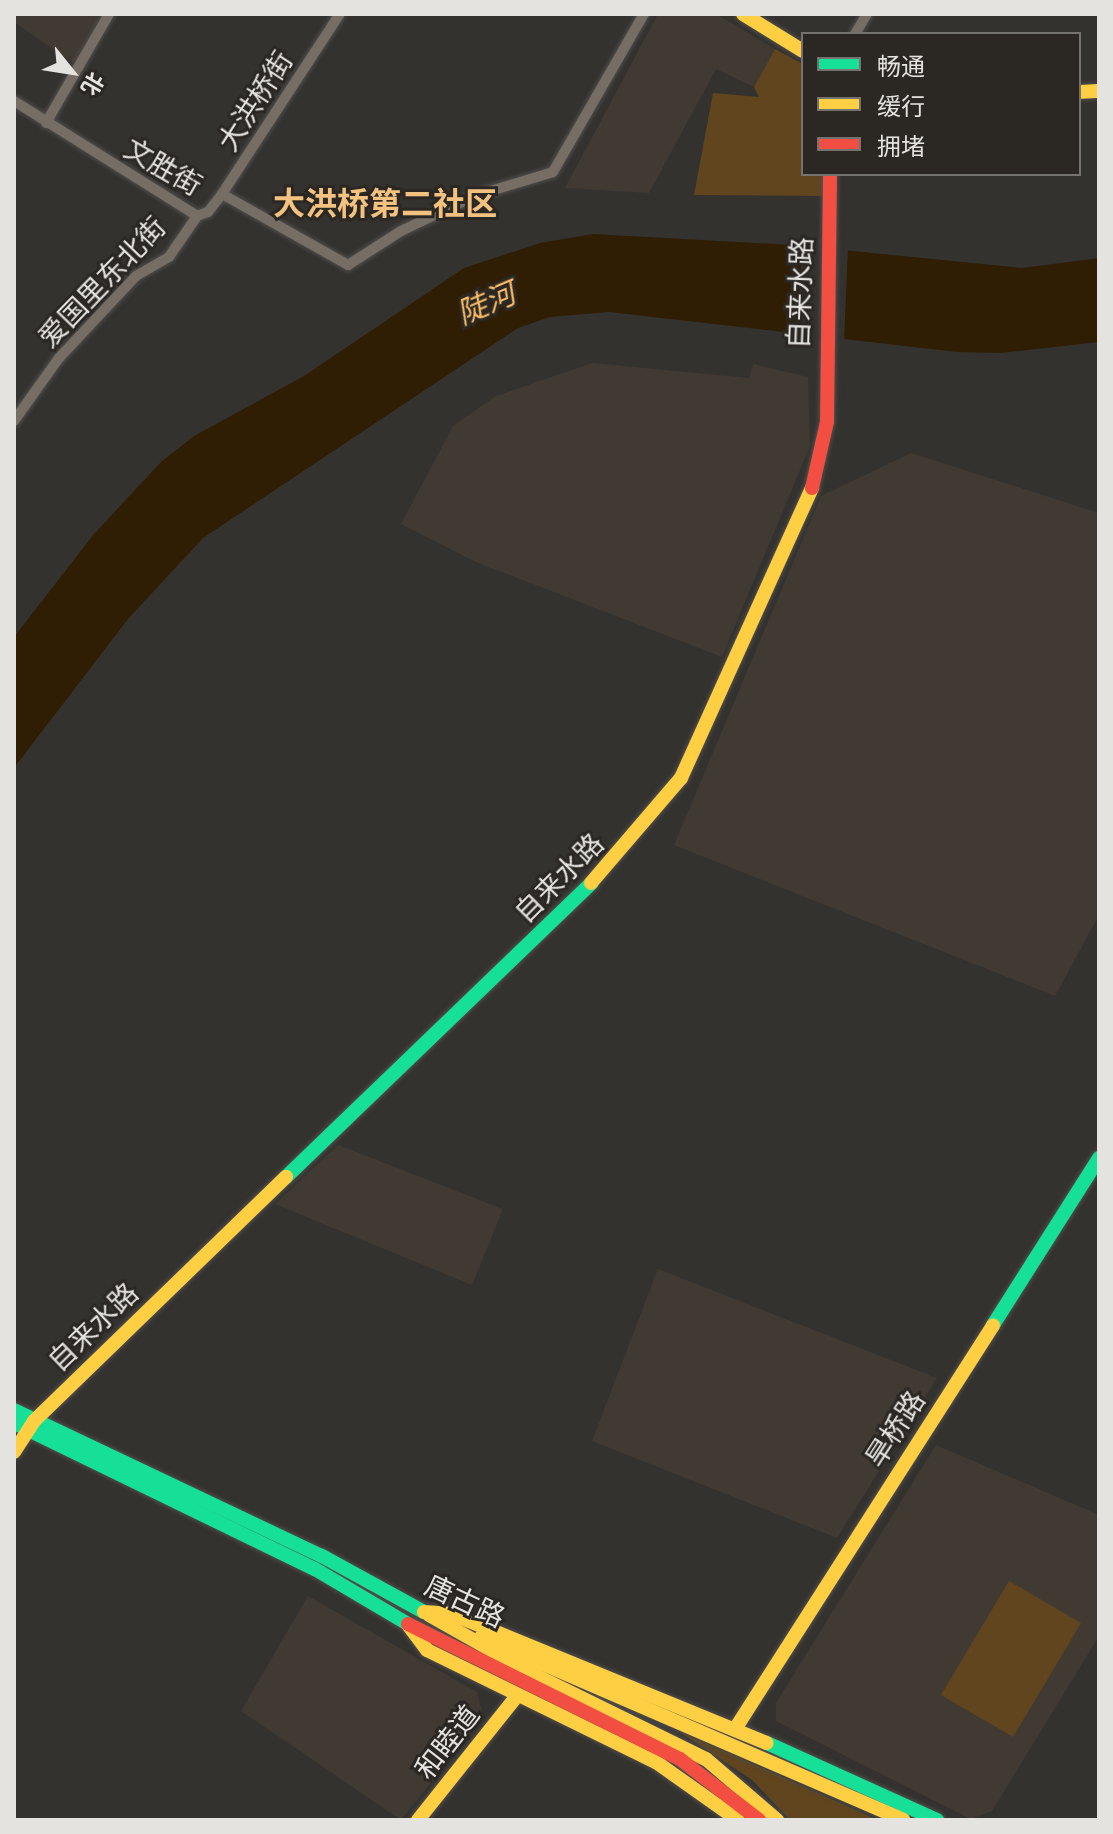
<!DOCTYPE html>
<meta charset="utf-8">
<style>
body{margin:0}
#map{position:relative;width:1113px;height:1834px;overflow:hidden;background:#34322f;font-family:"Archivo Narrow","Noto Sans SC",sans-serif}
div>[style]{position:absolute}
.built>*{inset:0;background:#403a32}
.green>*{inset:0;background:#60451f}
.water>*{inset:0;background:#2f1e04}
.pier>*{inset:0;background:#34322f}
.roads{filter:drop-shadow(0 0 2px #4f4e4c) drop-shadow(0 0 2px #4f4e4c)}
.street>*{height:10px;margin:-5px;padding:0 5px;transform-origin:5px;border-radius:5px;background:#766e64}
.fast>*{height:14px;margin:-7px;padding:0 7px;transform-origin:7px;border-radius:7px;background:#16e098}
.slow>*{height:14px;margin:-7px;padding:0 7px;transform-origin:7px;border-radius:7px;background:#ffcf43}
.jam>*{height:14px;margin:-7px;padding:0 7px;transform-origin:7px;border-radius:7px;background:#f24e42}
span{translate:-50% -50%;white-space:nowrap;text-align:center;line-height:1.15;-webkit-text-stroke:6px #2b2824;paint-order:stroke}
.street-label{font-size:28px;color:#e5e3e0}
.water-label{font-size:30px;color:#fbbc64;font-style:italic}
.quarter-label{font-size:32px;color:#f3c280;font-weight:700}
.frame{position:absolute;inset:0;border:16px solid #e5e3e0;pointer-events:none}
.legend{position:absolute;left:801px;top:32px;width:280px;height:144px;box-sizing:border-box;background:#2b2824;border:2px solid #75736f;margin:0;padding:10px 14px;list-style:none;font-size:24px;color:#e5e3e0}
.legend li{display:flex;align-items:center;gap:16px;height:40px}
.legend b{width:40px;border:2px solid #75736f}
.north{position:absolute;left:32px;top:32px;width:80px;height:80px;-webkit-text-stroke:6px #2b2824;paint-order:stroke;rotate:120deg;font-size:22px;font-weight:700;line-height:32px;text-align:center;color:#e5e3e0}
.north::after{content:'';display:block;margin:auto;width:28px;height:36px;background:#e5e3e0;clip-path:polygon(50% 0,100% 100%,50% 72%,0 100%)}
</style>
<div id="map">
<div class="built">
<div style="clip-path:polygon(14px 14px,112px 14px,80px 68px,14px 22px)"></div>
<div style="clip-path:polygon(658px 14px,716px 14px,775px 49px,754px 87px,716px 69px,649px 193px,565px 188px)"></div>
<div style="clip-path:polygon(592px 363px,749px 378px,753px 364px,808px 377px,810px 446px,722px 657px,476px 562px,401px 524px,453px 426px,496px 396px)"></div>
<div style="clip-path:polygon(911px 453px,1099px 513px,1099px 915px,1055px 996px,674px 845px,821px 496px)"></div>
<div style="clip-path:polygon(338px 1145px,503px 1209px,472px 1285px,275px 1204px)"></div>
<div style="clip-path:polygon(658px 1269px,937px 1378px,837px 1538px,592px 1441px)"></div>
<div style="clip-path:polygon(936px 1445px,1099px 1515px,1099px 1636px,992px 1811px,971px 1819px,776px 1721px,776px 1703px)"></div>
<div style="clip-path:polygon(308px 1596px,477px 1692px,483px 1718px,401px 1820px,241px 1711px)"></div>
</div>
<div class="green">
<div style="clip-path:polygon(775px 49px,803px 64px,803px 174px,824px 174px,823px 196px,694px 195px,713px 93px,759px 97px,754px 87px)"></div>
<div style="clip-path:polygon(1009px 1581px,1081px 1623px,1013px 1737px,941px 1695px)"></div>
<div style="clip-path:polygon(678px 1731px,767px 1770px,878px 1820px,790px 1820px,752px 1780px)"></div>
</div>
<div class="water">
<div style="clip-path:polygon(593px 234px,793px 245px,1022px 268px,1099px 258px,1099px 342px,1001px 353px,957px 352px,609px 312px,550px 317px,518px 328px,203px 538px,128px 619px,14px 768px,14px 637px,94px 534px,161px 462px,194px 436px,304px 376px,464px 268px,540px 243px)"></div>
</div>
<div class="pier">
<div style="clip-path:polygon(802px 242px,848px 248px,844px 342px,798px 336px)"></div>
</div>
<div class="roads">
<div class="street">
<div style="left:855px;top:34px;width:23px;rotate:-59deg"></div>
<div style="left:14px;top:101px;width:216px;rotate:32.1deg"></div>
<div style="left:197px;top:216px;width:12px;rotate:-20deg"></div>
<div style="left:208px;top:212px;width:23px;rotate:-52deg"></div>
<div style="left:222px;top:194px;width:215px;rotate:-56.8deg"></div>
<div style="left:46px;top:123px;width:126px;rotate:-60deg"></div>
<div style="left:222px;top:194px;width:145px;rotate:29.4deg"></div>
<div style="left:348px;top:265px;width:63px;rotate:-32.7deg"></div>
<div style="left:401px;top:231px;width:84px;rotate:-25.3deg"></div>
<div style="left:477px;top:195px;width:79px;rotate:-16.8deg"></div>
<div style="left:553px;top:172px;width:182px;rotate:-60.1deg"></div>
<div style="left:14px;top:421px;width:77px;rotate:-54.5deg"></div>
<div style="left:59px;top:358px;width:112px;rotate:-46.8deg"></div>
<div style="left:136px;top:276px;width:38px;rotate:-30deg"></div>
<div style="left:169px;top:257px;width:50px;rotate:-55.7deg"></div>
</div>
<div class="fast">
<div style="left:286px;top:1177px;width:424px;rotate:-43.9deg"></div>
<div style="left:993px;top:1325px;width:198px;rotate:-57.6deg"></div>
<div style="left:14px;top:1410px;width:341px;rotate:25.4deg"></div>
<div style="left:322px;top:1556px;width:116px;rotate:28.8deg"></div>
<div style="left:14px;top:1423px;width:335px;rotate:25.9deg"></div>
<div style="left:315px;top:1569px;width:108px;rotate:30.6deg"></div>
<div style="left:767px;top:1743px;width:187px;rotate:24.4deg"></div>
</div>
<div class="slow">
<div style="left:743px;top:14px;width:70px;rotate:31.7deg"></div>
<div style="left:1079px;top:92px;width:20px;rotate:-3deg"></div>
<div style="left:591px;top:883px;width:138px;rotate:-49.4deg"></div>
<div style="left:681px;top:778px;width:318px;rotate:-65.7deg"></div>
<div style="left:14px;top:1452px;width:37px;rotate:-57deg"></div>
<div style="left:34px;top:1421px;width:351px;rotate:-44.1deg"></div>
<div style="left:424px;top:1612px;width:28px;rotate:4deg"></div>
<div style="left:452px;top:1614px;width:340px;rotate:22.3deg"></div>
<div style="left:429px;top:1615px;width:126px;rotate:29.4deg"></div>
<div style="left:539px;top:1677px;width:186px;rotate:26.2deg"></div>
<div style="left:706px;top:1759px;width:94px;rotate:40.7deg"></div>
<div style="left:409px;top:1626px;width:30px;rotate:53deg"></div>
<div style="left:427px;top:1650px;width:255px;rotate:26.1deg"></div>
<div style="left:656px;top:1762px;width:100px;rotate:35.3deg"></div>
<div style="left:481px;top:1637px;width:460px;rotate:23.4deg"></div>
<div style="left:735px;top:1729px;width:479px;rotate:-57.4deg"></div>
<div style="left:418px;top:1820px;width:159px;rotate:-51.4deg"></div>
</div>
<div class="jam">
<div style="left:812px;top:488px;width:68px;rotate:-77.2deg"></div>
<div style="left:827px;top:422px;width:248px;rotate:-89.3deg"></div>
<div style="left:408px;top:1624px;width:304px;rotate:26.4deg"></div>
<div style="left:680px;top:1759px;width:100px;rotate:37.7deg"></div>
</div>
</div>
<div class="street-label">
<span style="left:255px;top:101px;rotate:-57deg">大洪桥街</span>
<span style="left:163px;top:167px;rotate:30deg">文胜街</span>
<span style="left:102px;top:282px;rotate:-46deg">爱国里东北街</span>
<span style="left:800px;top:293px;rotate:-88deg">自来水路</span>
<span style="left:559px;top:878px;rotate:-45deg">自来水路</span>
<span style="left:93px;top:1327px;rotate:-44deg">自来水路</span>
<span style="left:895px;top:1429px;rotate:-57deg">旱桥路</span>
<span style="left:465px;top:1601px;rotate:25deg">唐古路</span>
<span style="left:447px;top:1742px;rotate:-52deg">和睦道</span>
</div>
<div class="water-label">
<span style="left:486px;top:303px;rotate:-23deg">陡河</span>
</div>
<div class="quarter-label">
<span style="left:385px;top:204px">大洪桥第二社区</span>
</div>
<div class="frame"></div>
<ul class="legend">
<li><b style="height:10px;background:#16e098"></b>畅通</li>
<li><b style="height:10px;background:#ffcf43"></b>缓行</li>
<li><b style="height:10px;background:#f24e42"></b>拥堵</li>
</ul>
<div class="north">北</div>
</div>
